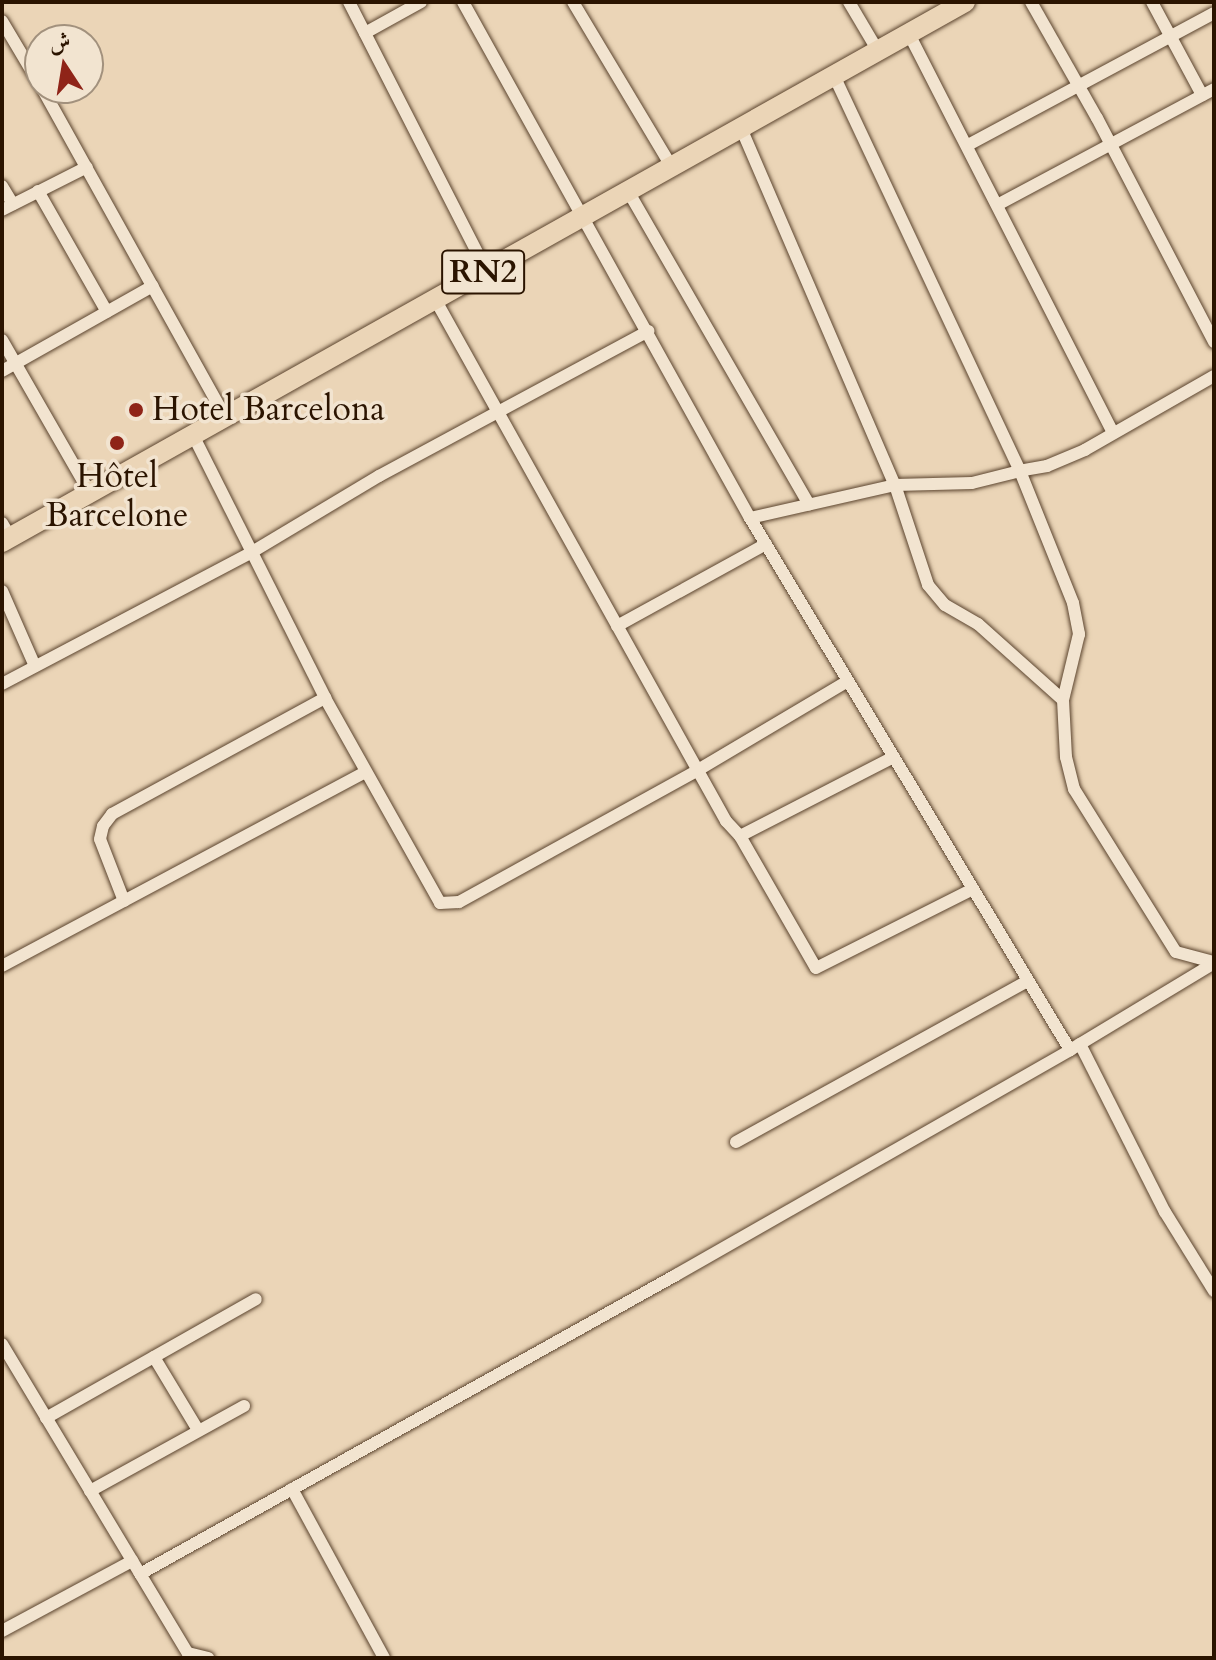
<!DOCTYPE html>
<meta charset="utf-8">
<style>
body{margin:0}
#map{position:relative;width:1216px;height:1660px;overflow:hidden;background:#ebd5b7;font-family:Cardo,Amiri,serif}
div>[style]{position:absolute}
.roads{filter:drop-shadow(0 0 2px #5b442e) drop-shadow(0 0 2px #5b442e)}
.street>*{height:12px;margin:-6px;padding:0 6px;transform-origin:6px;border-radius:6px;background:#f2e4d0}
.primary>*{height:20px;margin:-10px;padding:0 10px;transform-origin:10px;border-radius:10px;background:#ebd5b7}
.dots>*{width:22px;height:22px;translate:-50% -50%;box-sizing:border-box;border:4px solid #f2e4d0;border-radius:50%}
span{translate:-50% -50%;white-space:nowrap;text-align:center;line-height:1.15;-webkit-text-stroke:7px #f2e4d0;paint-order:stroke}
.shield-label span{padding:2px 6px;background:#f2e4d0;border:2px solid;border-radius:6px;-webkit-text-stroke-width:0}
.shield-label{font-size:32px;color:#2b1400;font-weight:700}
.poi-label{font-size:34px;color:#2b1400}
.left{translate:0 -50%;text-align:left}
.frame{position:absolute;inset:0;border:4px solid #2b1400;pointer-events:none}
.north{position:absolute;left:24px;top:24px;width:80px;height:80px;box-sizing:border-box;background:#f2e4d0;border:2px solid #a2917d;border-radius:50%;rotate:348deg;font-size:22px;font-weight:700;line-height:32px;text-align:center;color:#2b1400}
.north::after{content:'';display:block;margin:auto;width:28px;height:36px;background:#8f2418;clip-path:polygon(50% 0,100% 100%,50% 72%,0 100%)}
</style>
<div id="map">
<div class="roads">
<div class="street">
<div style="left:349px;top:2px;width:301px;rotate:62.9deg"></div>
<div style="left:463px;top:2px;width:590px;rotate:60.92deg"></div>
<div style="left:750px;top:518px;width:621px;rotate:58.97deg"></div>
<div style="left:573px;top:2px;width:191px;rotate:59.1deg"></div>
<div style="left:849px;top:2px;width:57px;rotate:59.4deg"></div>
<div style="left:1031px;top:2px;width:133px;rotate:60.4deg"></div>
<div style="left:1097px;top:118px;width:253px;rotate:62.4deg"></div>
<div style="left:1152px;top:2px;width:106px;rotate:61.7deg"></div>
<div style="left:2px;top:21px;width:74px;rotate:59.3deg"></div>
<div style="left:365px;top:33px;width:64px;rotate:-29deg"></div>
<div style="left:909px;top:34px;width:447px;rotate:62.9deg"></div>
<div style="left:42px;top:88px;width:376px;rotate:60.9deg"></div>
<div style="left:741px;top:128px;width:389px;rotate:66.7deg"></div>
<div style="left:895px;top:485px;width:105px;rotate:71.7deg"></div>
<div style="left:928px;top:585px;width:26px;rotate:50deg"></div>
<div style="left:945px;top:605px;width:38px;rotate:30deg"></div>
<div style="left:978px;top:624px;width:114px;rotate:41.8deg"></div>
<div style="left:968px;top:145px;width:279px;rotate:-28.2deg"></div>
<div style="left:2px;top:186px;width:21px;rotate:59deg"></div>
<div style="left:38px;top:191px;width:139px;rotate:60.3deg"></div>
<div style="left:628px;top:191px;width:362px;rotate:60deg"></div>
<div style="left:999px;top:204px;width:244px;rotate:-28.1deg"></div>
<div style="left:2px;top:210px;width:95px;rotate:-26.8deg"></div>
<div style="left:435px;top:299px;width:598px;rotate:60.86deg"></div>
<div style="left:726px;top:821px;width:21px;rotate:47deg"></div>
<div style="left:740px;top:836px;width:152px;rotate:60.1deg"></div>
<div style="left:816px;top:968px;width:176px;rotate:-26.7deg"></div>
<div style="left:2px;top:340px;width:177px;rotate:60.1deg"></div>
<div style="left:2px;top:371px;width:173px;rotate:-29.4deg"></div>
<div style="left:1214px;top:376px;width:149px;rotate:150.2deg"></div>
<div style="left:1085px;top:450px;width:41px;rotate:157.2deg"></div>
<div style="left:1047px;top:466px;width:27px;rotate:170deg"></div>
<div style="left:1020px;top:471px;width:142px;rotate:68.1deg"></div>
<div style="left:1073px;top:603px;width:32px;rotate:79deg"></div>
<div style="left:1079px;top:634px;width:68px;rotate:103.6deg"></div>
<div style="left:1063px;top:700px;width:57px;rotate:87deg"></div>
<div style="left:1066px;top:757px;width:33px;rotate:76deg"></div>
<div style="left:1074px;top:789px;width:192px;rotate:58deg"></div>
<div style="left:1176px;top:952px;width:39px;rotate:15deg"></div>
<div style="left:193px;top:435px;width:294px;rotate:63.3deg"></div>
<div style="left:325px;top:698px;width:235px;rotate:60.7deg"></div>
<div style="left:440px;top:903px;width:19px;rotate:-3deg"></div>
<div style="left:459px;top:902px;width:273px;rotate:-28.9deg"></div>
<div style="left:698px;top:770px;width:174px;rotate:-30.7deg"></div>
<div style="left:750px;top:518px;width:149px;rotate:-12.8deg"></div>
<div style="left:895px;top:485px;width:77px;rotate:-1.5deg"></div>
<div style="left:972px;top:483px;width:49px;rotate:-14deg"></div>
<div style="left:1020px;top:471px;width:437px;rotate:-115.2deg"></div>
<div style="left:2px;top:523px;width:16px;rotate:60deg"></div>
<div style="left:2px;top:591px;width:82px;rotate:66.3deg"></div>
<div style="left:617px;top:626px;width:170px;rotate:-28.8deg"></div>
<div style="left:2px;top:684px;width:283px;rotate:-27.8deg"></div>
<div style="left:252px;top:552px;width:148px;rotate:-30.9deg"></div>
<div style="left:379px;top:476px;width:306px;rotate:-28.3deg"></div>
<div style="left:740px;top:836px;width:173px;rotate:-27.2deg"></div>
<div style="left:124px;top:901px;width:66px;rotate:-111.2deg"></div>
<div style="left:100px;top:839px;width:13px;rotate:-77deg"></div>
<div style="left:103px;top:826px;width:15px;rotate:-53deg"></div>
<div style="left:112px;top:814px;width:243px;rotate:-28.6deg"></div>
<div style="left:2px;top:966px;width:412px;rotate:-28.1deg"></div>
<div style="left:1080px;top:1044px;width:188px;rotate:63.2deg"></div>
<div style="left:1165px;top:1212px;width:93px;rotate:58.2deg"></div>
<div style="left:736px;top:1142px;width:333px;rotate:-28.9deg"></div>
<div style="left:2px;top:1344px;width:366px;rotate:59deg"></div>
<div style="left:154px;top:1357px;width:85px;rotate:58.9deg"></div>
<div style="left:46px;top:1418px;width:241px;rotate:-29.5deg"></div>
<div style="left:292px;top:1489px;width:192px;rotate:61.4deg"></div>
<div style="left:90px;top:1491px;width:176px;rotate:-28.9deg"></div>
<div style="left:140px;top:1574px;width:614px;rotate:-29.15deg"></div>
<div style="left:676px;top:1275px;width:454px;rotate:-29.7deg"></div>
<div style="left:1070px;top:1050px;width:168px;rotate:-31.1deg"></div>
<div style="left:2px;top:1631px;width:148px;rotate:-28.3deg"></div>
<div style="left:188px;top:1653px;width:21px;rotate:14deg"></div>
</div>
<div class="primary">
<div style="left:2px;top:542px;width:1104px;rotate:-29.28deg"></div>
</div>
</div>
<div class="dots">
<div style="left:136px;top:410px;background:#8f2418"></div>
<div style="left:117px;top:443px;background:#8f2418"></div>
</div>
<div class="shield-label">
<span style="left:483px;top:272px">RN2</span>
</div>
<div class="poi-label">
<span class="left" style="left:152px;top:410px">Hotel Barcelona</span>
<span style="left:117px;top:496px">Hôtel<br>Barcelone</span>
</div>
<div class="frame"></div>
<div class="north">ش</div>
</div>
